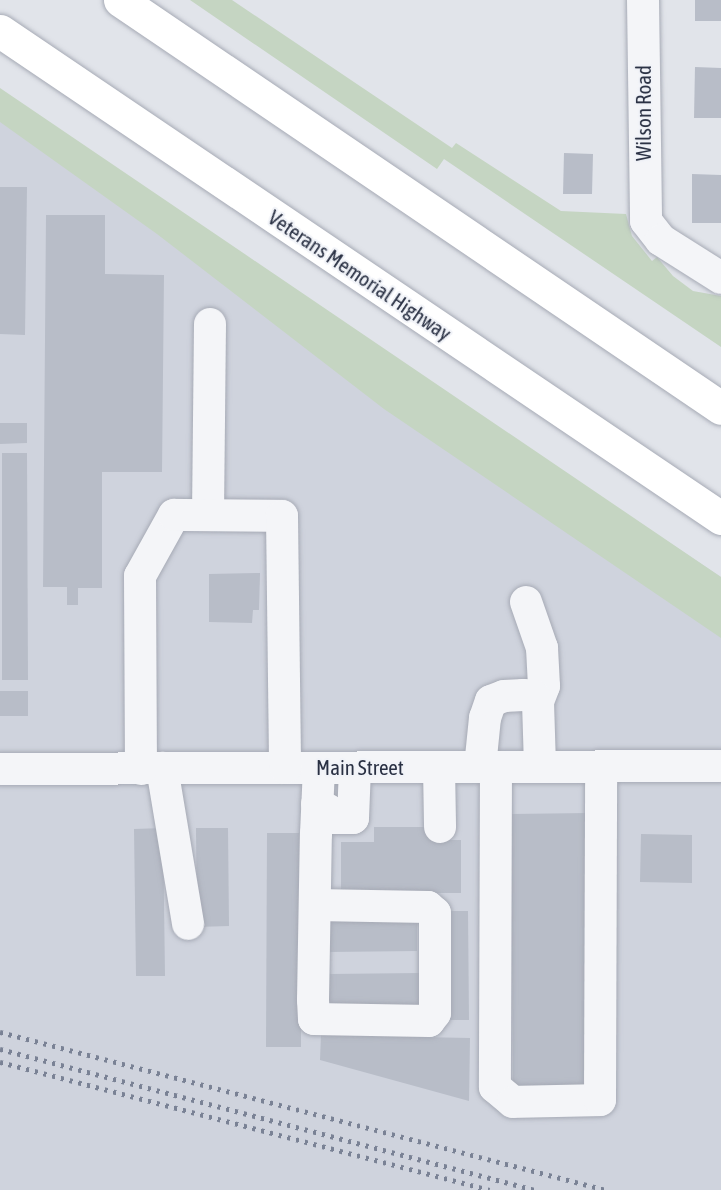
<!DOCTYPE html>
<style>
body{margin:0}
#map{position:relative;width:721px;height:1190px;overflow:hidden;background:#e1e4ea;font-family:"Asap Condensed",sans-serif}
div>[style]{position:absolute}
.built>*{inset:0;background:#cfd3dd}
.green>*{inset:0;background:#c5d5c2}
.building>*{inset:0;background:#b8bdc8}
.roads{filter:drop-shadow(0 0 2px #a6aab5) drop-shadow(0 0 2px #a6aab5)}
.minor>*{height:32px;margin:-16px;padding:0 16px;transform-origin:16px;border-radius:16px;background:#f4f5f8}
.highway>*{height:33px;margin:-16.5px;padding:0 16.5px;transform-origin:16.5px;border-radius:16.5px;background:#fff}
.rail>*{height:4.5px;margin-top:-2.25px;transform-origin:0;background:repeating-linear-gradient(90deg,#7a8295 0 3px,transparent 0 9px)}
span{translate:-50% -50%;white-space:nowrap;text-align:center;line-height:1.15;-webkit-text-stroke:4.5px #f1f3f8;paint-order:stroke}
.street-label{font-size:21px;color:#293043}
</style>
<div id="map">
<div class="built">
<div style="clip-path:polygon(0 97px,721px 577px,721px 1190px,0 1190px)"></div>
</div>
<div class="green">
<div style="clip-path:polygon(190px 0,232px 0,452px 148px,456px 143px,561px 211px,626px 214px,632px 236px,652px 261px,657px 257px,673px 276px,693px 291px,721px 296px,721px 347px,444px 159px,437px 169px)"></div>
<div style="clip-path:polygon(0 88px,721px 577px,721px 638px,384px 409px,157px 234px,0 122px)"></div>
</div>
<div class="building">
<div style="clip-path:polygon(695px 0,721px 0,721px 21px,695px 21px)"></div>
<div style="clip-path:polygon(695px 67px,721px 68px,721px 118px,694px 118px)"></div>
<div style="clip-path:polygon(564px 153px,593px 154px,592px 194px,563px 194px)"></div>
<div style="clip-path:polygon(692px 174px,721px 175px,721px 223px,692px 223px)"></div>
<div style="clip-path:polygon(0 187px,27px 187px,25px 335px,0 334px)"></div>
<div style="clip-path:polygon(46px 215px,105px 215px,105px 274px,164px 275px,162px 472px,102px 472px,102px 588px,78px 588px,78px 605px,67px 605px,67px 587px,43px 587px)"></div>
<div style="clip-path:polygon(0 423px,27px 423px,27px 443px,0 444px)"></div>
<div style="clip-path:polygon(2px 453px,27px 453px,28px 680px,2px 680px)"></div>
<div style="clip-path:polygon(260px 573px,259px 610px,253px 610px,252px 623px,209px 622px,209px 574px)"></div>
<div style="clip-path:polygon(0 691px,28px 691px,28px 716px,0 716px)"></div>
<div style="clip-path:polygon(588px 813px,589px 1090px,513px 1090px,511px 814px)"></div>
<div style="clip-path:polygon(374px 827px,429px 827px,429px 840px,461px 840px,461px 893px,341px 893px,341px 842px,374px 842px)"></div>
<div style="clip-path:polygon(163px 828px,165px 976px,136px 976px,134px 829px)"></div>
<div style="clip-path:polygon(196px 828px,228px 828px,229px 926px,197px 927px)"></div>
<div style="clip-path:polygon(267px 833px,301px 833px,301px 1047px,266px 1047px)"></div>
<div style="clip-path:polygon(641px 834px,692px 835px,692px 883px,640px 882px)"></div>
<div style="clip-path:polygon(442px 911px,468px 911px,469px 1020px,442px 1020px)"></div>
<div style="clip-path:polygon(417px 916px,417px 951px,329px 952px,329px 917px)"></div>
<div style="clip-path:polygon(419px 973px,419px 1012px,329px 1013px,329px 974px)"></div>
<div style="clip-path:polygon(321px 1035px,470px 1038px,469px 1101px,320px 1060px)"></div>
</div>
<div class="roads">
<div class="minor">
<div style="left:643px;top:0;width:221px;rotate:89.2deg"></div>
<div style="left:646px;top:221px;width:24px;rotate:52deg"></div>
<div style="left:661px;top:240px;width:71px;rotate:32.3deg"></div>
<div style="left:208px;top:515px;width:191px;rotate:-89.4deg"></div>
<div style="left:526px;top:602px;width:49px;rotate:70.8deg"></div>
<div style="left:542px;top:648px;width:38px;rotate:87deg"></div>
<div style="left:544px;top:686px;width:17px;rotate:111deg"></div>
<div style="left:439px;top:767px;width:60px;rotate:89deg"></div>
<div style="left:480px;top:767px;width:49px;rotate:-84.2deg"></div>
<div style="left:485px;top:718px;width:18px;rotate:-71deg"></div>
<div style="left:491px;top:701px;width:14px;rotate:-21deg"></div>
<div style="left:504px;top:696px;width:19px;rotate:-3deg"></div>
<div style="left:523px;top:695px;width:11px;rotate:5deg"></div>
<div style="left:534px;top:696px;width:7px;rotate:56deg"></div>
<div style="left:538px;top:702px;width:65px;rotate:88.2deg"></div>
<div style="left:496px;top:767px;width:320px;rotate:90.2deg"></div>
<div style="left:495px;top:1087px;width:23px;rotate:40deg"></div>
<div style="left:513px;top:1102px;width:87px;rotate:-1.3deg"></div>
<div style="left:600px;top:1100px;width:333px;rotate:-89.8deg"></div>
<div style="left:162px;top:768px;width:158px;rotate:80.5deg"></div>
<div style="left:0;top:769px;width:721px;rotate:-0.24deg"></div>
<div style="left:141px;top:769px;width:193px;rotate:-90.3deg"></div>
<div style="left:140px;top:576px;width:70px;rotate:-60.9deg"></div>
<div style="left:174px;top:515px;width:108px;rotate:0.5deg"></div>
<div style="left:282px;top:516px;width:252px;rotate:89.3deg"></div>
<div style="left:317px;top:804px;width:13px;rotate:29deg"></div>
<div style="left:328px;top:810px;width:9px;rotate:63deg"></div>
<div style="left:332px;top:818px;width:21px"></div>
<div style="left:353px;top:818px;width:50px;rotate:-87.7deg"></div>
<div style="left:315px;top:905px;width:113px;rotate:1deg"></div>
<div style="left:428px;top:907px;width:9px;rotate:41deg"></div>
<div style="left:435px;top:913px;width:100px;rotate:90deg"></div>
<div style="left:435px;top:1013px;width:10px;rotate:127deg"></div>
<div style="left:429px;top:1021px;width:115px;rotate:-179deg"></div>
<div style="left:314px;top:1019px;width:19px;rotate:-93deg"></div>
<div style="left:313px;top:1000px;width:166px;rotate:-89deg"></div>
<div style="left:316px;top:834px;width:66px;rotate:-87.4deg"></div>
</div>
<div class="highway">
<div style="left:120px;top:0;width:726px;rotate:34.17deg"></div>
<div style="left:0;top:31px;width:870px;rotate:34.04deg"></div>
</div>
</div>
<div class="rail">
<div style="left:0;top:1032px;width:626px;rotate:14.61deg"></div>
<div style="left:0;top:1049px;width:553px;rotate:14.76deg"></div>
<div style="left:0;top:1062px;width:506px;rotate:14.64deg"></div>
</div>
<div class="street-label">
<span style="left:643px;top:113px;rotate:-90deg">Wilson Road</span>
<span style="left:360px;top:275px;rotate:34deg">Veterans Memorial Highway</span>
<span style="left:360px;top:767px">Main Street</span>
</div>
</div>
